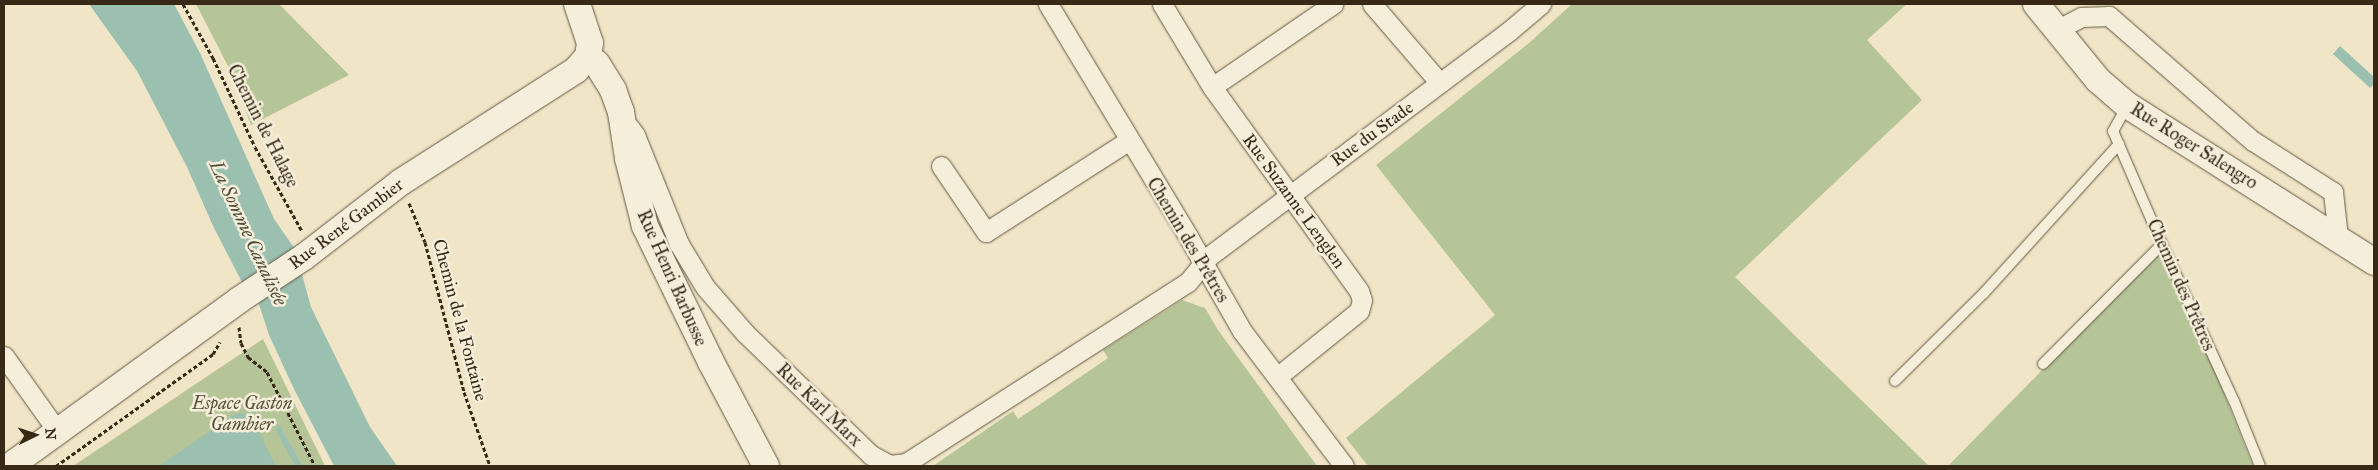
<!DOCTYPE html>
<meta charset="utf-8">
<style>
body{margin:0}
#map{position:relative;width:2378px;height:470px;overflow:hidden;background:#f0e5c7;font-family:"IM FELL Great Primer",serif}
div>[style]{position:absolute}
.green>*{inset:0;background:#b6c598}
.water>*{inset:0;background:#9bc0b0}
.stream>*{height:5.5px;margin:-2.75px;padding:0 2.75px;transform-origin:2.75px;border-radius:2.75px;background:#9bc0b0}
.path>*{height:3px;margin-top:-1.5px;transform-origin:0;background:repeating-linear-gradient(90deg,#372916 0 4px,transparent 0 6.5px)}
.roads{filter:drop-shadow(0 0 1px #655842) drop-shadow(0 0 1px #655842)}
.lane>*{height:10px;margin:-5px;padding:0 5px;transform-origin:5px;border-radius:5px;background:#f5eedb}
.street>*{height:19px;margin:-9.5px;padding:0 9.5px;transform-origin:9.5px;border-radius:9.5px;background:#f5eedb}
.secondary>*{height:26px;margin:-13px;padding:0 13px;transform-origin:13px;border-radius:13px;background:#f5eedb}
span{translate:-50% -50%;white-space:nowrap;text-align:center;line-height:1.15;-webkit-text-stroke:5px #f5eedb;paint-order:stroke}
.street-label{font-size:18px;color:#372916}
.park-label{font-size:18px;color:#575036;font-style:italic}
.water-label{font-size:19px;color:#504f3c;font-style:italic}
.frame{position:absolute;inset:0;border:5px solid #372916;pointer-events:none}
.north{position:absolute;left:10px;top:410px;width:50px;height:50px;-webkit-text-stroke:4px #f5eedb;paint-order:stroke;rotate:86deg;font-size:14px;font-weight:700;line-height:20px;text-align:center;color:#372916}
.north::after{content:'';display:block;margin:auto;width:18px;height:22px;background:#372916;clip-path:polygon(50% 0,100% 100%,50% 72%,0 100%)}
</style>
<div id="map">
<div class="green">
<div style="clip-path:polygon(196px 4px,279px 4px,349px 75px,251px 125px,231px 72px)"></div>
<div style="clip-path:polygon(1572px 4px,1907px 4px,1867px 40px,1922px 100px,1735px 277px,1929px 466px,1368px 466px,1346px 438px,1495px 315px,1376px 165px,1529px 43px)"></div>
<div style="clip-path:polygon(2158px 252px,2207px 350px,2253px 466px,1948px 466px)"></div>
<div style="clip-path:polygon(1182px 300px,1205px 308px,1218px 330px,1317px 466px,933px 466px,1013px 411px,1018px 419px,1042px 403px,1108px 358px,1103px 350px)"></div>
<div style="clip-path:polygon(263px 339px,325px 466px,73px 466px)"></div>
</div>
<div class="water">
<div style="clip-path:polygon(89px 4px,174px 4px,200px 53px,274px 219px,295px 249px,311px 307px,370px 427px,397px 466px,334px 466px,294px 389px,269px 335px,258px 301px,244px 286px,214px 228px,187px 167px,137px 71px)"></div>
<div style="clip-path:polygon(2340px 46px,2374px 77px,2374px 84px,2370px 88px,2333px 54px)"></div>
<div style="clip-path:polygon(253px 411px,265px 445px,276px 466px,159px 466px,235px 414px,243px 413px,245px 415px)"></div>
</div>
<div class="stream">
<div style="left:279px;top:429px;width:42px;rotate:61.6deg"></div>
</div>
<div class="path">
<div style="left:183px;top:4px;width:62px;rotate:60.9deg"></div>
<div style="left:213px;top:58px;width:98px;rotate:64.7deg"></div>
<div style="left:255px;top:147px;width:96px;rotate:60.8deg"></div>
<div style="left:409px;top:203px;width:42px;rotate:67.7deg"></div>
<div style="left:425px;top:242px;width:155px;rotate:75.4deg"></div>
<div style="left:464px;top:392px;width:78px;rotate:70.6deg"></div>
<div style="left:239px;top:327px;width:16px;rotate:83deg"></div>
<div style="left:241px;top:343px;width:16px;rotate:63deg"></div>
<div style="left:248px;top:357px;width:24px;rotate:38deg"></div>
<div style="left:267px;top:372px;width:106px;rotate:62.9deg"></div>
<div style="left:56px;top:466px;width:193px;rotate:-35.5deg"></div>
<div style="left:213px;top:354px;width:14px;rotate:-60deg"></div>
</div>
<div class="roads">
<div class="lane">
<div style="left:2127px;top:106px;width:29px;rotate:119deg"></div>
<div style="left:2113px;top:131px;width:123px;rotate:66.6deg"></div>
<div style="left:2162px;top:244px;width:173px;rotate:65.4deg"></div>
<div style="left:2234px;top:401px;width:70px;rotate:68.2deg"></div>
<div style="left:2043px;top:364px;width:169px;rotate:-45.2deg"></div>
<div style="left:1895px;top:381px;width:125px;rotate:-44.7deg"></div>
<div style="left:1984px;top:293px;width:201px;rotate:-47.8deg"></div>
</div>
<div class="street">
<div style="left:1048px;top:4px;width:273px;rotate:58.9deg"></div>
<div style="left:1189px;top:238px;width:107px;rotate:60.3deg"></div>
<div style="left:1242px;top:331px;width:169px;rotate:52.9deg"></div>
<div style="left:1162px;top:4px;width:97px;rotate:58.9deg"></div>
<div style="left:1212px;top:87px;width:251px;rotate:54.2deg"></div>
<div style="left:1359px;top:291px;width:9px;rotate:72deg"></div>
<div style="left:1362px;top:300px;width:11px;rotate:105deg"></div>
<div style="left:1359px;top:311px;width:105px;rotate:141.2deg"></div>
<div style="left:1372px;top:4px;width:104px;rotate:49.3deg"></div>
<div style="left:2056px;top:30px;width:28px;rotate:-27deg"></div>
<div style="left:2081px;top:17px;width:28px;rotate:-2deg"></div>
<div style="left:2109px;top:16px;width:191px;rotate:41deg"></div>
<div style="left:2253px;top:141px;width:95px;rotate:32.5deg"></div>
<div style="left:2333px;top:192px;width:46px;rotate:83.8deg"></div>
<div style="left:1212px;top:87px;width:147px;rotate:-34.4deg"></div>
<div style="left:625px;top:127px;width:5px;rotate:11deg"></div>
<div style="left:630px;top:128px;width:9px;rotate:54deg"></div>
<div style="left:635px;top:135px;width:118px;rotate:68deg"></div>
<div style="left:679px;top:244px;width:50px;rotate:58.8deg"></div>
<div style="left:705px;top:287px;width:61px;rotate:49deg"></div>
<div style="left:745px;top:333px;width:175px;rotate:44.1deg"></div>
<div style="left:871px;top:455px;width:21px;rotate:28deg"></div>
<div style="left:890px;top:465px;width:16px;rotate:-7deg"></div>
<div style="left:906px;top:463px;width:335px;rotate:-32.7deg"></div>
<div style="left:1188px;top:282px;width:32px;rotate:-51deg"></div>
<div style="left:1208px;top:257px;width:376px;rotate:-36.9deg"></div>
<div style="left:1509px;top:31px;width:42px;rotate:-40.2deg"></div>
<div style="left:941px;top:166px;width:80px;rotate:55.7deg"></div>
<div style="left:986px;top:232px;width:169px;rotate:-32.7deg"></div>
<div style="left:4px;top:356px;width:93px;rotate:54.6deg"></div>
</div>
<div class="secondary">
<div style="left:2036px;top:4px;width:98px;rotate:50.8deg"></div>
<div style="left:2098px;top:80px;width:38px;rotate:41deg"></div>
<div style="left:2127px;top:105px;width:293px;rotate:32.4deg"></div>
<div style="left:588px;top:56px;width:12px;rotate:42deg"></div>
<div style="left:597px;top:64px;width:31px;rotate:58deg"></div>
<div style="left:613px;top:90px;width:23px;rotate:70deg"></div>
<div style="left:621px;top:112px;width:47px;rotate:81.3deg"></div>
<div style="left:628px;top:158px;width:70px;rotate:76deg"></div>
<div style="left:645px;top:226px;width:151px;rotate:64.1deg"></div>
<div style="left:711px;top:362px;width:118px;rotate:62.1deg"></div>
<div style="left:10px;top:466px;width:283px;rotate:-35.9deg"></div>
<div style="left:239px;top:300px;width:78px;rotate:-33.5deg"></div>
<div style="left:304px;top:257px;width:123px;rotate:-37.7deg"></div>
<div style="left:401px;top:182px;width:208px;rotate:-32.6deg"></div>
<div style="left:576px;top:70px;width:18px;rotate:-49deg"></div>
<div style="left:588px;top:56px;width:13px;rotate:-81deg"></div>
<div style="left:590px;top:43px;width:41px;rotate:-108.4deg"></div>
</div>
</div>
<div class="street-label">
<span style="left:263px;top:126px;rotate:63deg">Chemin de Halage</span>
<span style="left:1372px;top:134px;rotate:-36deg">Rue du Stade</span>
<span style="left:2194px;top:146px;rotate:32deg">Rue Roger Salengro</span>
<span style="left:1294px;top:201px;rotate:54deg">Rue Suzanne Lenglen</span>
<span style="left:346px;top:224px;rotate:-37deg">Rue René Gambier</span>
<span style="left:1188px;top:240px;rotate:59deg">Chemin des Prêtres</span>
<span style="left:672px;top:278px;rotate:66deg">Rue Henri Barbusse</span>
<span style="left:2181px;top:285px;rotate:66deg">Chemin des Prêtres</span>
<span style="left:460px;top:320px;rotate:75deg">Chemin de la Fontaine</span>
<span style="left:819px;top:405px;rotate:44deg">Rue Karl Marx</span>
</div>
<div class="park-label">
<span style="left:242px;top:414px">Espace Gaston<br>Gambier</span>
</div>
<div class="water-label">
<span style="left:248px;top:233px;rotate:65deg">La Somme Canalisée</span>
</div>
<div class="frame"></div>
<div class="north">N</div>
</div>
